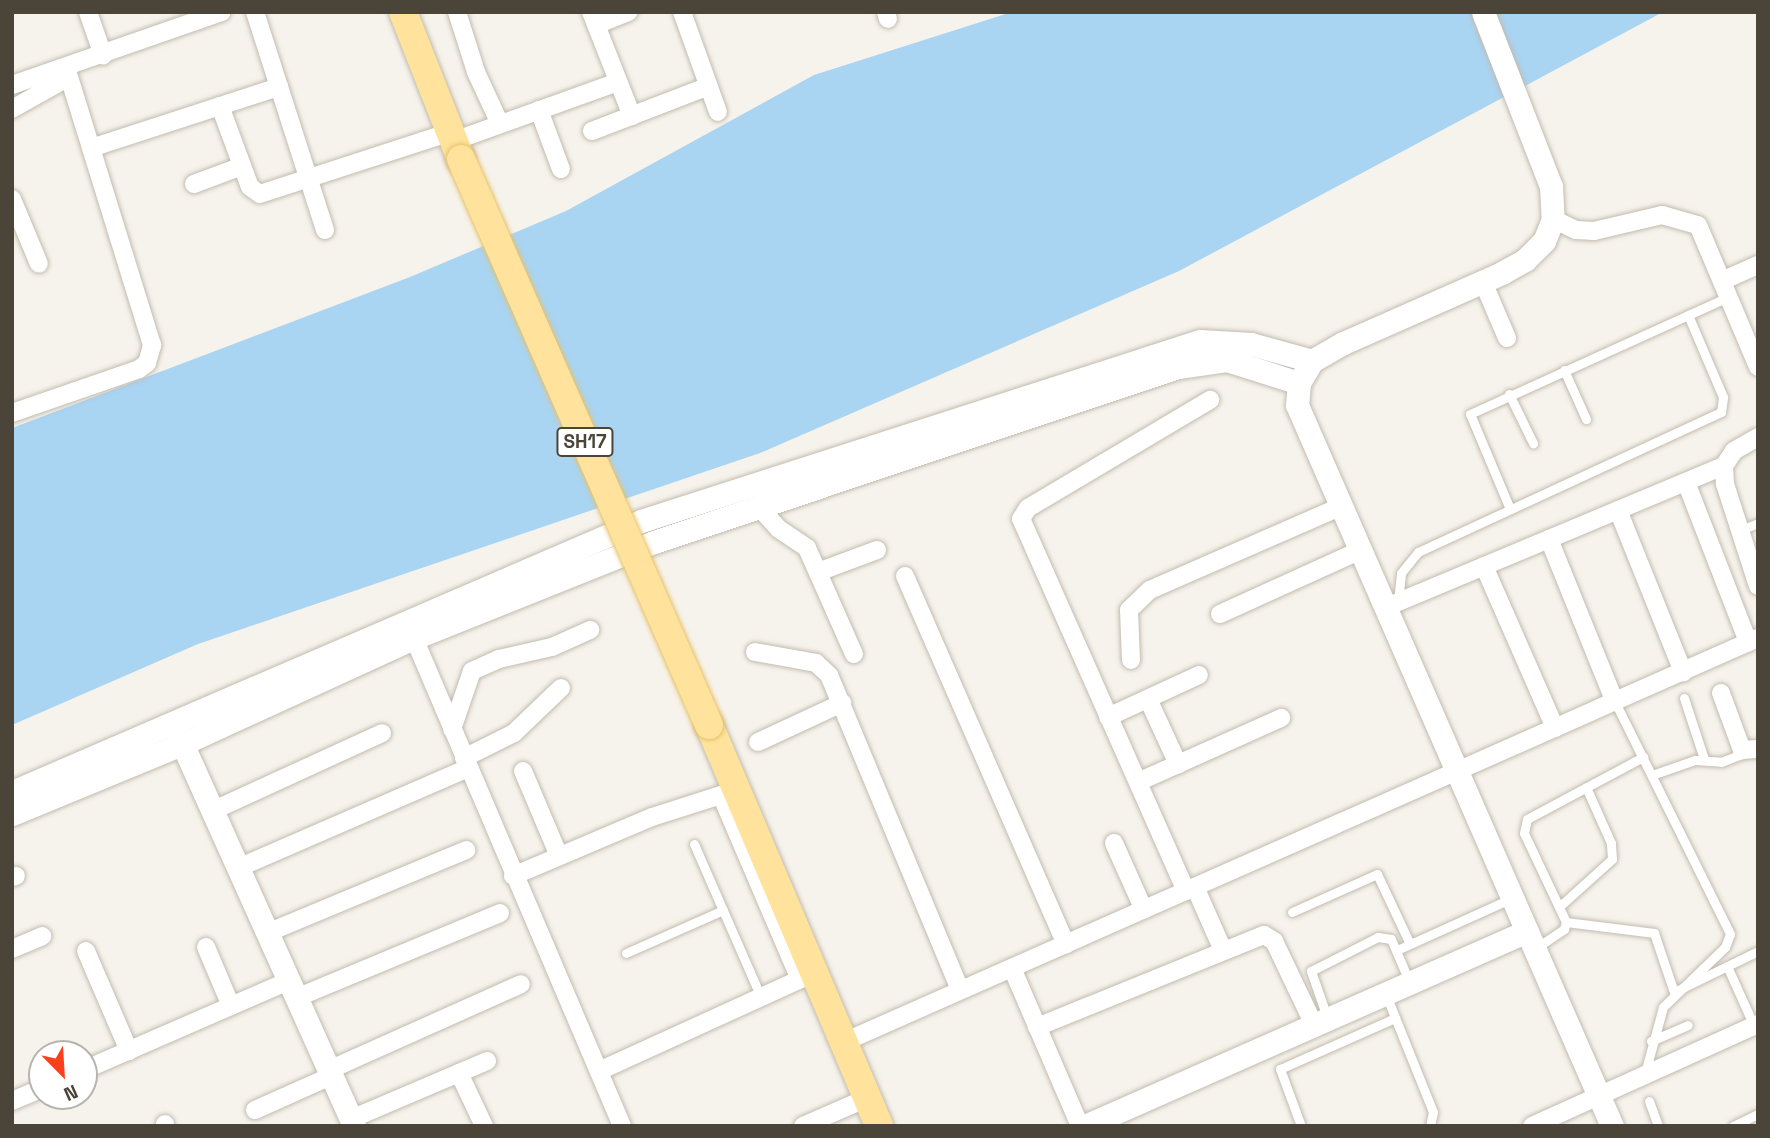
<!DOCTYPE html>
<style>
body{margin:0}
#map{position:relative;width:1770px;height:1138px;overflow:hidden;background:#f6f3ec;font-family:"Space Grotesk",sans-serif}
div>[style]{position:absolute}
.water>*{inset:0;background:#a9d4f2}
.roads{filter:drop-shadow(0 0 2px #c2bbae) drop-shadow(0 0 2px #c2bbae)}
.service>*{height:9px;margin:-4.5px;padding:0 4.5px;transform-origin:4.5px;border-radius:4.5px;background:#fff}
.minor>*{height:18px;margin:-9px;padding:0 9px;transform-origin:9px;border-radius:9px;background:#fff}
.tertiary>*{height:23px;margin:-11.5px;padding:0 11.5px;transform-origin:11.5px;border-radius:11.5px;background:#fff}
.primary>*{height:28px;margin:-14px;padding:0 14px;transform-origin:14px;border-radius:14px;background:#ffe39c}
.bridges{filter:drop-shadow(0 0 2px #e6c16a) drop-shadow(0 0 2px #e6c16a)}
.primary-bridge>*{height:28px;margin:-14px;padding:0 14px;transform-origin:14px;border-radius:14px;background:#ffe39c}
span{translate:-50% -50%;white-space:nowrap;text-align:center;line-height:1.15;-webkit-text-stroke:6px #fff;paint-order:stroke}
.shield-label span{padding:2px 5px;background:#fff;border:2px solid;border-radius:5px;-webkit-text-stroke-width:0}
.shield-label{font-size:19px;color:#4b4439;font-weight:700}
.frame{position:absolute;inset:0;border:14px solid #4b4439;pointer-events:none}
.north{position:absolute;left:28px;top:1040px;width:70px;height:70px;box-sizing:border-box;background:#fff;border:2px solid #b7b4b0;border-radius:50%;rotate:156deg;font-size:19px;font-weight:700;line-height:28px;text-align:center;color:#4b4439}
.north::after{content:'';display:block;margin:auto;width:24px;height:32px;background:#fc3f1d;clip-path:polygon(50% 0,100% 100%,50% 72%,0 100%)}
</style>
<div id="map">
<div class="water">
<div style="clip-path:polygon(1012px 12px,1663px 12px,1179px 271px,760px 453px,198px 644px,12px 725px,12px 428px,410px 277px,566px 211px,814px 75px)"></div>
</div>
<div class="roads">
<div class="service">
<div style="left:1564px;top:370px;width:54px;rotate:65.8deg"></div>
<div style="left:1509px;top:394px;width:55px;rotate:63.9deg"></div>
<div style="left:1510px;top:509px;width:103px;rotate:-112.8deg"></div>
<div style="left:1470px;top:414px;width:286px;rotate:-24.4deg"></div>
<div style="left:1740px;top:530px;width:19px;rotate:-21deg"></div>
<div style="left:1398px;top:602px;width:29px;rotate:-84deg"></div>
<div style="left:1401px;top:573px;width:27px;rotate:-51deg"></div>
<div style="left:1418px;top:552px;width:334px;rotate:-24.8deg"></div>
<div style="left:1721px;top:412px;width:15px;rotate:-82deg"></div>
<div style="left:1723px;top:397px;width:89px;rotate:-113.1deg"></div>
<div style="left:1684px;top:698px;width:64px;rotate:71.8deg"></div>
<div style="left:1615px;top:702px;width:259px;rotate:63.6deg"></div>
<div style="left:1730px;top:934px;width:14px;rotate:111deg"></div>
<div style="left:1725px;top:947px;width:86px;rotate:135.9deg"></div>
<div style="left:1663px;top:1007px;width:68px;rotate:105.3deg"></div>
<div style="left:1652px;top:775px;width:46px;rotate:-19.2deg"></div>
<div style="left:1695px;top:760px;width:26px;rotate:4deg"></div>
<div style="left:1721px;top:762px;width:25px;rotate:-21deg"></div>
<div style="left:694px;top:844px;width:167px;rotate:66.4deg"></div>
<div style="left:1560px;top:906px;width:70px;rotate:-42.1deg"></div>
<div style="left:1612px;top:859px;width:16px;rotate:-94deg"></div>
<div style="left:1611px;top:843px;width:61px;rotate:-114.1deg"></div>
<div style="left:1292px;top:912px;width:93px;rotate:-24.1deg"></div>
<div style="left:1377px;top:874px;width:77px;rotate:64.8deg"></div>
<div style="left:1566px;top:922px;width:89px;rotate:7.1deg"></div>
<div style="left:1654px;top:933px;width:62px;rotate:71.3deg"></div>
<div style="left:1674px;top:992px;width:93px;rotate:-26deg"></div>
<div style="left:1536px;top:948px;width:34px;rotate:-34deg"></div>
<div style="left:1564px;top:929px;width:7px;rotate:-74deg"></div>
<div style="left:1566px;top:922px;width:98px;rotate:-115.3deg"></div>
<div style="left:1524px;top:833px;width:14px;rotate:-78deg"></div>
<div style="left:1527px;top:819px;width:132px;rotate:-28.1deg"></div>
<div style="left:1397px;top:950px;width:126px;rotate:-24.3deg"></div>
<div style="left:626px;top:953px;width:106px;rotate:-23.9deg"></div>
<div style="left:1727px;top:966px;width:66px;rotate:65.8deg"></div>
<div style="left:1386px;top:995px;width:126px;rotate:68.1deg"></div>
<div style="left:1433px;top:1112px;width:14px;rotate:102deg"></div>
<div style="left:1327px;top:1017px;width:49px;rotate:-109.2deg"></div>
<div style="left:1311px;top:971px;width:75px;rotate:-26.9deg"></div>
<div style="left:1378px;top:937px;width:13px;rotate:9deg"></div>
<div style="left:1391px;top:939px;width:46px;rotate:66.8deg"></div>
<div style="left:1651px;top:1041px;width:40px;rotate:-23.4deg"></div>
<div style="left:1649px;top:1101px;width:27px;rotate:70deg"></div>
<div style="left:1301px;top:1126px;width:61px;rotate:-110.2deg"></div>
<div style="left:1280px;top:1069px;width:126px;rotate:-23.9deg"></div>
<div style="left:1733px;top:1126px;width:28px;rotate:-26deg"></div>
</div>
<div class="minor">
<div style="left:88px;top:12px;width:46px;rotate:70.8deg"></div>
<div style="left:255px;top:12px;width:229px;rotate:72.2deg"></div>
<div style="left:457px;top:12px;width:63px;rotate:72.4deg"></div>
<div style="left:476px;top:72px;width:57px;rotate:65.2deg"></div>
<div style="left:591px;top:12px;width:112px;rotate:68.5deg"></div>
<div style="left:682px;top:12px;width:106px;rotate:70.2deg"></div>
<div style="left:886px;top:12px;width:7px;rotate:74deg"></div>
<div style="left:596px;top:25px;width:35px;rotate:-22deg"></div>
<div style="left:12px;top:85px;width:222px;rotate:-19.2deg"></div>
<div style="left:220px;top:106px;width:86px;rotate:69.7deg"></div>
<div style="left:250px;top:187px;width:12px;rotate:35deg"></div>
<div style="left:260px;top:194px;width:201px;rotate:-18deg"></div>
<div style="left:12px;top:109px;width:65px;rotate:-29.3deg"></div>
<div style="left:539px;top:110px;width:63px;rotate:69.6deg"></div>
<div style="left:592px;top:131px;width:125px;rotate:-21deg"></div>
<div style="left:454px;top:141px;width:174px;rotate:-19.8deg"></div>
<div style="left:91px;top:148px;width:198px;rotate:-18deg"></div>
<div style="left:194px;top:184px;width:51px;rotate:-20.6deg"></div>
<div style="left:12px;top:199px;width:70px;rotate:67.4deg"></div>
<div style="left:1553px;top:219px;width:25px;rotate:26deg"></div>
<div style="left:1576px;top:230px;width:18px;rotate:3deg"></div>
<div style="left:1594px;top:231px;width:70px;rotate:-13.2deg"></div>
<div style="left:1662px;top:215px;width:37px;rotate:16deg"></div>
<div style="left:1698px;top:225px;width:154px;rotate:67.1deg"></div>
<div style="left:1724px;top:280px;width:37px;rotate:-24deg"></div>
<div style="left:1483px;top:282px;width:61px;rotate:66.8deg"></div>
<div style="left:12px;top:413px;width:134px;rotate:-19.1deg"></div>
<div style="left:139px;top:369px;width:10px;rotate:-37deg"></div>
<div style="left:147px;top:363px;width:19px;rotate:-74deg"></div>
<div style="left:152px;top:345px;width:290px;rotate:-107.2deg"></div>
<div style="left:1758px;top:437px;width:28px;rotate:150deg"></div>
<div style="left:1734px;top:451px;width:18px;rotate:124deg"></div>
<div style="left:1724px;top:466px;width:18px;rotate:87deg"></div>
<div style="left:1725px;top:484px;width:107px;rotate:72.1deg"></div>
<div style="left:1686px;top:482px;width:172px;rotate:68.8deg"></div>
<div style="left:759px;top:507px;width:30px;rotate:48deg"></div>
<div style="left:779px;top:529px;width:34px;rotate:34deg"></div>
<div style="left:807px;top:548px;width:116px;rotate:66.1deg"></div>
<div style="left:1618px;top:510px;width:175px;rotate:68.1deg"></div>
<div style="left:1549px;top:539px;width:176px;rotate:68deg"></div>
<div style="left:1484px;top:566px;width:177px;rotate:66.3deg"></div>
<div style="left:818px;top:572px;width:63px;rotate:-20.4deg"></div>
<div style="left:905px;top:576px;width:402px;rotate:66.4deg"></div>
<div style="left:1384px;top:608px;width:368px;rotate:-22.7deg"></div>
<div style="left:1220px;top:614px;width:153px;rotate:-24.4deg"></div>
<div style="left:414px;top:638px;width:530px;rotate:66.91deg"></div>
<div style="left:755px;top:652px;width:62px;rotate:10.2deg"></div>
<div style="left:816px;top:663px;width:18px;rotate:43deg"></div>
<div style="left:829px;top:675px;width:341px;rotate:67.4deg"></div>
<div style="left:1131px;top:660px;width:50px;rotate:-92.3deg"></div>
<div style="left:1129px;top:610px;width:29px;rotate:-44deg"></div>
<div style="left:1150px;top:590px;width:205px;rotate:-23.6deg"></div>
<div style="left:1721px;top:693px;width:61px;rotate:69.8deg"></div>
<div style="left:1742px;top:750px;width:16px;rotate:-4deg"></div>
<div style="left:1148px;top:699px;width:72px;rotate:65.2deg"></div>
<div style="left:1108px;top:717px;width:100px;rotate:-24.8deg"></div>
<div style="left:452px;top:729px;width:61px;rotate:-71deg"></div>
<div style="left:472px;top:671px;width:30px;rotate:-24deg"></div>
<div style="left:499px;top:659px;width:54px;rotate:-12.8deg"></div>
<div style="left:552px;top:647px;width:42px;rotate:-24.1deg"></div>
<div style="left:758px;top:742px;width:93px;rotate:-24.9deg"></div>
<div style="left:464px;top:758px;width:56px;rotate:-26.6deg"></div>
<div style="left:514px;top:733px;width:65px;rotate:-43.8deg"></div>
<div style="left:523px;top:771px;width:92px;rotate:67deg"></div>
<div style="left:1138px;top:782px;width:157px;rotate:-24.1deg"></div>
<div style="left:212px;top:811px;width:187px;rotate:-24.6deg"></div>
<div style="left:1114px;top:843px;width:73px;rotate:65.9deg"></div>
<div style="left:238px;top:868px;width:251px;rotate:-23.5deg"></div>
<div style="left:513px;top:876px;width:151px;rotate:-23deg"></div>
<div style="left:652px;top:817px;width:72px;rotate:-17.7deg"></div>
<div style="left:721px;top:795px;width:200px;rotate:66.8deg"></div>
<div style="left:12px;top:877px;width:4px;rotate:-14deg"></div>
<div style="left:1195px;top:887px;width:67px;rotate:66.1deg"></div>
<div style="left:1186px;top:891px;width:407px;rotate:-113.9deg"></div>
<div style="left:1021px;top:519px;width:13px;rotate:-58deg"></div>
<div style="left:1028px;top:508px;width:212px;rotate:-30.7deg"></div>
<div style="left:267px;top:933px;width:216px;rotate:-22.6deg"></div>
<div style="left:206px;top:947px;width:64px;rotate:67deg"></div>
<div style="left:12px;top:949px;width:33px;rotate:-23deg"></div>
<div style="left:86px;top:951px;width:109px;rotate:66.7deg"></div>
<div style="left:1012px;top:968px;width:172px;rotate:66.7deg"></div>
<div style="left:296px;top:998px;width:221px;rotate:-22.6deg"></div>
<div style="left:1037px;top:1027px;width:245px;rotate:-22.1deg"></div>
<div style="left:1264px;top:935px;width:12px;rotate:31deg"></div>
<div style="left:1274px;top:941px;width:93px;rotate:64.5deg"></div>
<div style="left:844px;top:1042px;width:999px;rotate:-23.85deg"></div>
<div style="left:84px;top:1070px;width:223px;rotate:-23.5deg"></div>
<div style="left:329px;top:1070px;width:210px;rotate:-24.1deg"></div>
<div style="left:599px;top:1071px;width:232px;rotate:-24.5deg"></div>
<div style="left:459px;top:1073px;width:59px;rotate:64.7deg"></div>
<div style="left:12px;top:1101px;width:33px;rotate:-23deg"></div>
<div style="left:255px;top:1110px;width:83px;rotate:-24.1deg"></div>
<div style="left:351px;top:1119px;width:148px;rotate:-23.1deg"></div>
<div style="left:165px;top:1124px;width:2px;rotate:90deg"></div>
<div style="left:803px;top:1126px;width:70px;rotate:-23.6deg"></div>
<div style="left:1532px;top:1126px;width:248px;rotate:-24.3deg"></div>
</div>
<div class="tertiary">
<div style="left:1483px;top:12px;width:187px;rotate:68.7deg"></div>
<div style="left:1551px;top:186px;width:33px;rotate:87deg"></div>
<div style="left:1553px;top:219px;width:24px;rotate:112deg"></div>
<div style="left:1544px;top:241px;width:27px;rotate:135deg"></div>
<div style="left:1525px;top:260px;width:26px;rotate:151deg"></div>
<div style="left:1502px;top:273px;width:174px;rotate:156.2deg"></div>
<div style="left:1343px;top:343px;width:36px;rotate:150deg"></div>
<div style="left:1312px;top:361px;width:26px;rotate:121deg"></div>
<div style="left:1299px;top:383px;width:22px;rotate:95deg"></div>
<div style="left:1297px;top:405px;width:787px;rotate:66.4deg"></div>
<div style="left:177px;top:732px;width:432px;rotate:65.8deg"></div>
<div style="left:12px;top:792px;width:685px;rotate:-23.31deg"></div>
<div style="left:641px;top:521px;width:587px;rotate:-17.85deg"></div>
<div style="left:1200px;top:341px;width:51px;rotate:3.4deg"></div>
<div style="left:1251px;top:344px;width:63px;rotate:15.6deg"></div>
<div style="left:12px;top:814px;width:184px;rotate:-22.4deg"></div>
<div style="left:182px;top:744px;width:255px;rotate:-24.6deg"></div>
<div style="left:414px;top:638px;width:258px;rotate:-21.8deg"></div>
<div style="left:654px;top:542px;width:552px;rotate:-18.47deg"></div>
<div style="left:1178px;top:367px;width:49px;rotate:-8.1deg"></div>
<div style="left:1227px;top:360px;width:76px;rotate:17.7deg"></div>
<div style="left:1085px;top:1126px;width:483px;rotate:-23.8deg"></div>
</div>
<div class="primary">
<div style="left:403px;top:12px;width:158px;rotate:68.5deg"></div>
<div style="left:709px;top:725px;width:436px;rotate:67deg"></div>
</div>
</div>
<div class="bridges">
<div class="primary-bridge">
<div style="left:461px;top:159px;width:618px;rotate:66.34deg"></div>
</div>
</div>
<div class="shield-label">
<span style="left:585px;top:442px">SH17</span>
</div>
<div class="frame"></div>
<div class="north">N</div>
</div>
